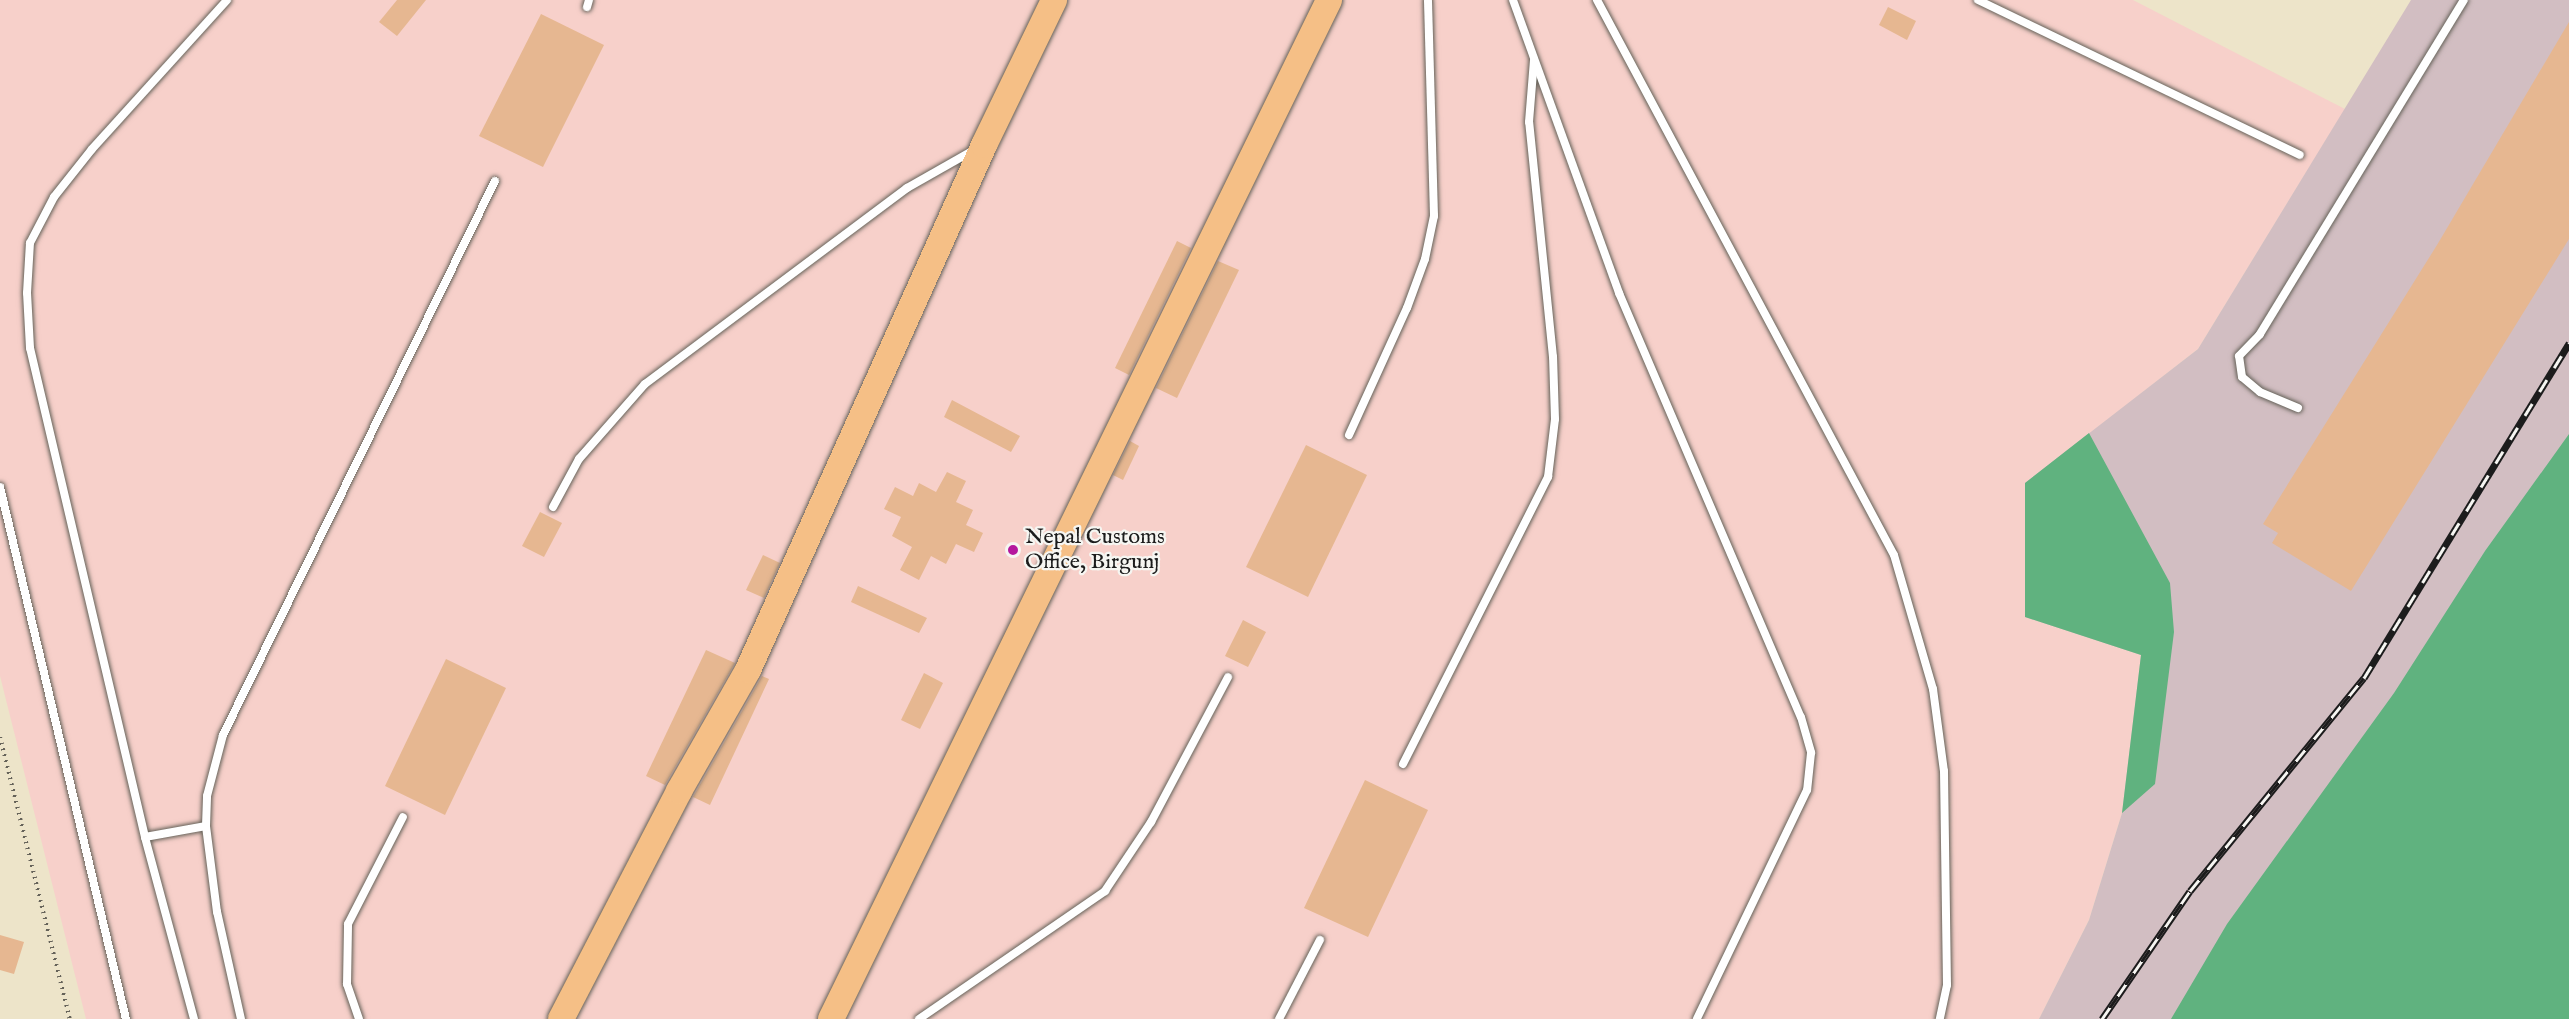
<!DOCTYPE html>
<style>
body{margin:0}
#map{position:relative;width:2569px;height:1019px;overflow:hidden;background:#ede4c9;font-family:"IM FELL English",serif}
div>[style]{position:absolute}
.built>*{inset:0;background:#f7d0ca}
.industrial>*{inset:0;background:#d2bec2}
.forest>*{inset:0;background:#60b27f}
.building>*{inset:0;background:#e6b791}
.path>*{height:4px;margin-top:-2px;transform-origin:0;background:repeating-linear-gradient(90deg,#656259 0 1.5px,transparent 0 6px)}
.roads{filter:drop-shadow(0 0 2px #656259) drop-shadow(0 0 2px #656259)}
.service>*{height:8px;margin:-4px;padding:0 4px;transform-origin:4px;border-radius:4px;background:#fff}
.trunk>*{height:26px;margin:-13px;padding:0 13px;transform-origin:13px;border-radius:13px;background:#f5bf86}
.rail>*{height:7px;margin-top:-3.5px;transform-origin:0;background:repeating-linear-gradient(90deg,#f6f6f2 0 14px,#1c1c1c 0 28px);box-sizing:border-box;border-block:2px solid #1c1c1c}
.dots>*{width:16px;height:16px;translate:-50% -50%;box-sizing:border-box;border:3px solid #f6f6f2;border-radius:50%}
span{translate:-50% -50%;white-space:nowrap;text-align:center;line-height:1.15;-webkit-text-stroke:4.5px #f6f6f2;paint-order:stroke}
.poi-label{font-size:22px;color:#1c1c1c}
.left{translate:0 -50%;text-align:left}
</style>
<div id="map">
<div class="built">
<div style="clip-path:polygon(0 0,2133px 0,2345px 109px,2198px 349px,2025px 484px,2025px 617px,2141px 655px,2122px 813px,2089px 920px,2039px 1019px,86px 1019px,0 676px)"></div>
</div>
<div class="industrial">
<div style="clip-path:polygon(2411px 0,2569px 0,2569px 1019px,2039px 1019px,2089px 920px,2122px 813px,2141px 655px,2025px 617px,2025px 483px,2198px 349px)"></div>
</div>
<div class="forest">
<div style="clip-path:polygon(2089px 433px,2170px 583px,2174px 632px,2155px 784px,2122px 813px,2141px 655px,2025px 617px,2025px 483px)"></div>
<div style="clip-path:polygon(2569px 434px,2569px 1019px,2171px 1019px,2227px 924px,2394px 693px,2485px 551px)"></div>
</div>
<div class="building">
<div style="clip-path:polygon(397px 0,426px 0,397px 36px,379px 22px)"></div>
<div style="clip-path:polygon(1888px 7px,1916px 21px,1907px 40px,1879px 25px)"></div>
<div style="clip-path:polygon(541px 14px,604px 45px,543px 167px,479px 136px)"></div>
<div style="clip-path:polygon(2569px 22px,2569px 239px,2351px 591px,2272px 543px,2278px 533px,2263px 524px,2437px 245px)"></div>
<div style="clip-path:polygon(1177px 241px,1191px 248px,1129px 375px,1115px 368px)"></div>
<div style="clip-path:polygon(1218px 261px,1239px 270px,1177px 398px,1156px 388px)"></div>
<div style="clip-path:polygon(952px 400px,1020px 436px,1011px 452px,944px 417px)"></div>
<div style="clip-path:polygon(1130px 441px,1139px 446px,1123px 480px,1113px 475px)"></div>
<div style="clip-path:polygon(1306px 445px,1367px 475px,1308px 597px,1246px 567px)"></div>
<div style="clip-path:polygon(947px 472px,966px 481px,956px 502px,973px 510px,966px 525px,983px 533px,974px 552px,956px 544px,946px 564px,931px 556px,919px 580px,900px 570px,912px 547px,892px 536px,901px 517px,884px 509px,895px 487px,913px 496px,919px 483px,936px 492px)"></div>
<div style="clip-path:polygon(540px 512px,562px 523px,544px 557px,522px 546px)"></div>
<div style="clip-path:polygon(763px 555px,780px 563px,764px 598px,746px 590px)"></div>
<div style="clip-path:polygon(858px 586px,927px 618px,919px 633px,851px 602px)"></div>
<div style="clip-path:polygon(1243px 620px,1266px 632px,1248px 667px,1225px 656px)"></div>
<div style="clip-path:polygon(706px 650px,735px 663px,665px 785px,646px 776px)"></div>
<div style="clip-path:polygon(446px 659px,506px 688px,445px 815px,385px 786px)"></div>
<div style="clip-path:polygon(924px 673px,943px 683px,920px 729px,901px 720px)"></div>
<div style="clip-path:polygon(762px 676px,769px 679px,710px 805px,693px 797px)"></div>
<div style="clip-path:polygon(1365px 780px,1428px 810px,1368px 937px,1304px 908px)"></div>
<div style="clip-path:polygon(0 935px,24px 942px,14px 974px,0 970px)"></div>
</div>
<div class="path">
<div style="left:0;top:737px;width:291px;rotate:76.1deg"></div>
</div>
<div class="roads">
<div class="service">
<div style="left:1513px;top:0;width:312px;rotate:70.1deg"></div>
<div style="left:1619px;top:293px;width:461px;rotate:66.8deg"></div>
<div style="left:1801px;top:717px;width:37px;rotate:74deg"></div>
<div style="left:1811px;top:753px;width:37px;rotate:96deg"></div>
<div style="left:1807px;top:790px;width:254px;rotate:115.7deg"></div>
<div style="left:1597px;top:0;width:629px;rotate:61.85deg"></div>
<div style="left:1894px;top:555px;width:140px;rotate:73.8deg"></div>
<div style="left:1933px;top:689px;width:83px;rotate:82.4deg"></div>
<div style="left:1944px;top:771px;width:214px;rotate:89.2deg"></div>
<div style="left:1947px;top:985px;width:35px;rotate:102deg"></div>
<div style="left:1978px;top:0;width:357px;rotate:25.7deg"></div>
<div style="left:587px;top:7px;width:7px;rotate:-74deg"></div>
<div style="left:2298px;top:408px;width:41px;rotate:-157.2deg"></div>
<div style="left:2260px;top:392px;width:23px;rotate:-140deg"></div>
<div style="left:2242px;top:377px;width:21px;rotate:-98deg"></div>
<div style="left:2239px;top:356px;width:30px;rotate:-46deg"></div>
<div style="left:2260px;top:334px;width:391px;rotate:-58.6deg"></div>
<div style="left:1349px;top:435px;width:140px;rotate:-65.5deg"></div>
<div style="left:1407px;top:308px;width:52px;rotate:-69.8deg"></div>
<div style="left:1425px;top:259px;width:44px;rotate:-78.2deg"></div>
<div style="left:1434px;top:216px;width:216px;rotate:-91.6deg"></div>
<div style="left:0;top:487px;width:547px;rotate:76.68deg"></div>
<div style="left:553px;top:507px;width:55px;rotate:-61.6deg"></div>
<div style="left:579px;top:459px;width:100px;rotate:-48.7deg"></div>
<div style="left:645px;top:384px;width:327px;rotate:-36.8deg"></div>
<div style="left:907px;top:188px;width:75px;rotate:-29.6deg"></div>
<div style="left:1403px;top:764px;width:322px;rotate:-63.2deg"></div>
<div style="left:1548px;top:477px;width:58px;rotate:-83.1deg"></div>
<div style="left:1555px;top:419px;width:62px;rotate:-91.8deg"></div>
<div style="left:1553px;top:357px;width:236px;rotate:-95.8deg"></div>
<div style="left:1529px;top:122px;width:62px;rotate:-85.4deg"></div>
<div style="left:145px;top:837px;width:62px;rotate:-10.2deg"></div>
<div style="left:194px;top:1019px;width:188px;rotate:-105.1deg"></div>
<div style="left:145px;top:837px;width:502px;rotate:-103.23deg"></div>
<div style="left:30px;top:348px;width:55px;rotate:-93.1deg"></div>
<div style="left:27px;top:293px;width:50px;rotate:-86.6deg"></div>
<div style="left:30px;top:243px;width:52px;rotate:-62.4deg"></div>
<div style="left:54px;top:197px;width:61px;rotate:-51.6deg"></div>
<div style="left:92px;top:149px;width:201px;rotate:-47.8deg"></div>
<div style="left:241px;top:1019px;width:110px;rotate:-102.6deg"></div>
<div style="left:217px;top:912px;width:87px;rotate:-97.3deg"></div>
<div style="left:206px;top:826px;width:30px;rotate:-88deg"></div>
<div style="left:207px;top:796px;width:63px;rotate:-75.3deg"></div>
<div style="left:223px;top:735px;width:617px;rotate:-63.85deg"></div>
<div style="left:359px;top:1019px;width:37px;rotate:-109deg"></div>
<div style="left:347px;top:984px;width:60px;rotate:-89deg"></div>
<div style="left:348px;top:924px;width:120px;rotate:-62.8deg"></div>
<div style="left:919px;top:1019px;width:226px;rotate:-34.5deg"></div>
<div style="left:1105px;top:891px;width:83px;rotate:-56.3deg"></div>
<div style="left:1151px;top:822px;width:164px;rotate:-62deg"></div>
<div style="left:1279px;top:1019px;width:89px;rotate:-62.6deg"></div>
</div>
<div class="trunk">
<div style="left:561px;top:1019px;width:257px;rotate:-62.6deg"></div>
<div style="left:679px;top:791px;width:139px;rotate:-60.3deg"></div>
<div style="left:748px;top:670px;width:576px;rotate:-65.79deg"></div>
<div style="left:984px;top:145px;width:161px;rotate:-64.2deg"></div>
<div style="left:831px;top:1019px;width:1134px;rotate:-63.95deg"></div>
</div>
</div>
<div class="rail">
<div style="left:2102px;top:1019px;width:155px;rotate:-55.5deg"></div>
<div style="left:2190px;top:891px;width:275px;rotate:-50.8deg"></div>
<div style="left:2364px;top:678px;width:393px;rotate:-58.5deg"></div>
</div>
<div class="dots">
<div style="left:1013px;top:550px;background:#b5179e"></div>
</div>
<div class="poi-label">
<span class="left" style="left:1025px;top:550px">Nepal Customs<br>Office, Birgunj</span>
</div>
</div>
